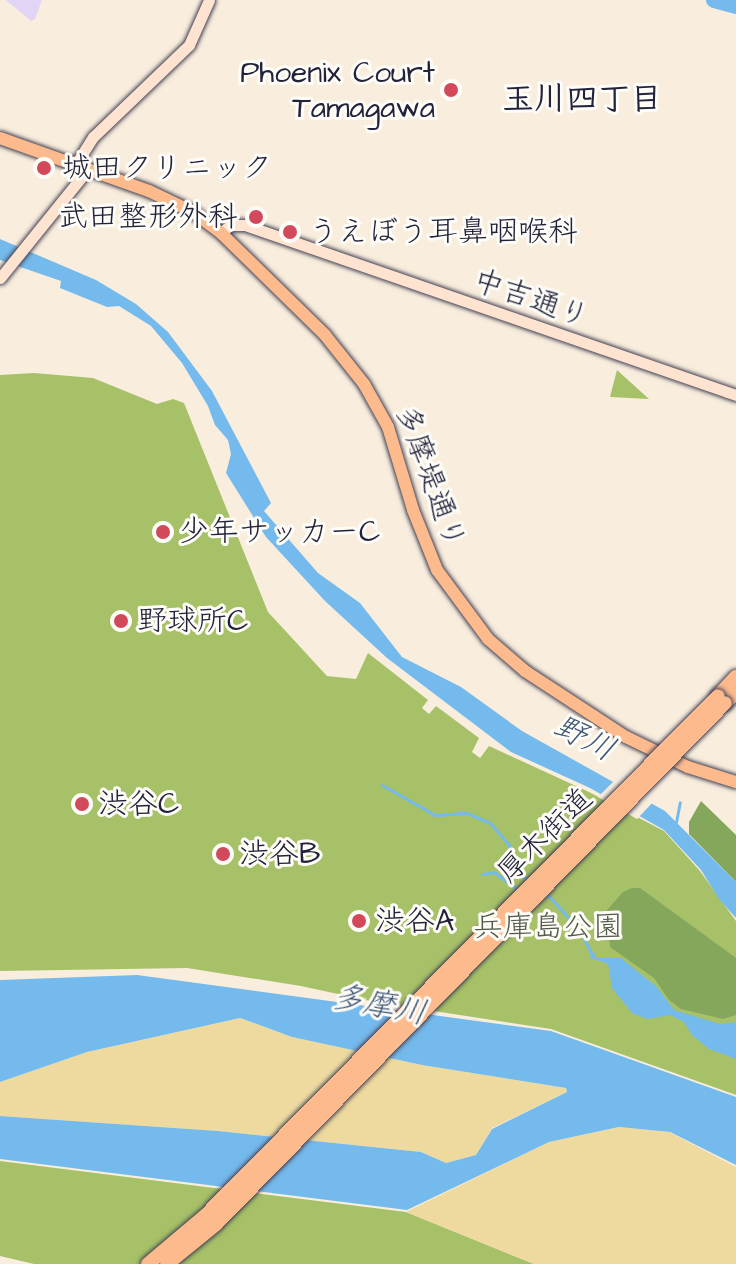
<!DOCTYPE html>
<meta charset="utf-8">
<style>
body{margin:0}
#map{position:relative;width:736px;height:1264px;overflow:hidden;background:#f9eede;font-family:"Architects Daughter","Klee One",sans-serif}
div>[style]{position:absolute}
.built>*{inset:0;background:#e1d4f4}
.green>*{inset:0;background:#a7c168}
.forest>*{inset:0;background:#85a75c}
.sand>*{inset:0;background:#eeda9e}
.water>*{inset:0;background:#75baec}
.pier>*{inset:0;background:#f9eede}
.stream>*{height:3px;margin:-1.5px;padding:0 1.5px;transform-origin:1.5px;border-radius:1.5px;background:#75baec}
.river>*{height:16px;margin:-8px;padding:0 8px;transform-origin:8px;border-radius:8px;background:#75baec}
.roads{filter:drop-shadow(0 0 2px #424153) drop-shadow(0 0 2px #424153)}
.secondary>*{height:11px;margin:-5.5px;padding:0 5.5px;transform-origin:5.5px;border-radius:5.5px;background:#fee3d1}
.primary>*{height:12px;margin:-6px;padding:0 6px;transform-origin:6px;border-radius:6px;background:#fcba8d}
.highway>*{height:14px;margin:-7px;padding:0 7px;transform-origin:7px;border-radius:7px;background:#fcba8d}
.bridges{filter:drop-shadow(0 0 2px #424153) drop-shadow(0 0 2px #424153)}
.highway-bridge>*{height:14px;margin:-7px;padding:0 7px;transform-origin:7px;border-radius:7px;background:#fcba8d}
.dots>*{width:22px;height:22px;translate:-50% -50%;box-sizing:border-box;border:4px solid #fdfcf7;border-radius:50%}
span{translate:-50% -50%;white-space:nowrap;text-align:center;line-height:1.15;-webkit-text-stroke:6px #fdfcf7;paint-order:stroke}
.poi-label{font-size:30px;color:#22223b}
.right{translate:-100% -50%;text-align:right}
.left{translate:0 -50%;text-align:left}
.street-label{font-size:30px;color:#22223b}
.park-label{font-size:30px;color:#515a4b}
.neighbourhood-label{font-size:32px;color:#22223b;font-weight:700}
.water-label{font-size:32px;color:#3f5779;font-style:italic}
</style>
<div id="map">
<div class="built">
<div style="clip-path:polygon(6px 0,42px 0,35px 19px,31px 21px)"></div>
</div>
<div class="green">
<div style="clip-path:polygon(617px 370px,649px 399px,610px 397px)"></div>
<div style="clip-path:polygon(34px 373px,93px 378px,157px 404px,173px 399px,184px 403px,268px 612px,327px 676px,356px 679px,368px 653px,428px 700px,422px 708px,429px 714px,436px 706px,479px 738px,472px 752px,480px 758px,489px 746px,589px 792px,664px 831px,700px 871px,736px 921px,736px 1095px,551px 1029px,375px 1002px,301px 986px,187px 968px,0 971px,0 375px)"></div>
<div style="clip-path:polygon(0 1161px,406px 1212px,534px 1264px,34px 1264px,0 1256px)"></div>
</div>
<div class="forest">
<div style="clip-path:polygon(701px 801px,736px 835px,736px 882px,689px 834px,689px 822px)"></div>
<div style="clip-path:polygon(632px 888px,640px 888px,736px 958px,736px 1015px,723px 1019px,681px 1009px,669px 1000px,654px 978px,610px 947px,607px 910px,623px 892px)"></div>
</div>
<div class="sand">
<div style="clip-path:polygon(240px 1018px,292px 1037px,422px 1065px,566px 1088px,567px 1092px,492px 1128px,476px 1155px,446px 1163px,421px 1152px,218px 1131px,0 1116px,0 1082px,87px 1052px)"></div>
<div style="clip-path:polygon(620px 1127px,669px 1132px,736px 1167px,736px 1264px,534px 1264px,406px 1212px,549px 1142px)"></div>
</div>
<div class="water">
<div style="clip-path:polygon(0 239px,96px 280px,136px 304px,168px 332px,212px 391px,271px 503px,264px 511px,318px 573px,360px 603px,402px 657px,461px 687px,522px 731px,665px 811px,736px 882px,736px 918px,719px 899px,701px 870px,664px 830px,590px 788px,511px 752px,387px 658px,325px 601px,266px 537px,226px 473px,231px 454px,228px 440px,215px 425px,208px 406px,182px 363px,151px 326px,119px 306px,107px 307px,60px 288px,61px 281px,0 260px)"></div>
<div style="clip-path:polygon(594px 952px,596px 958px,620px 958px,627px 963px,657px 987px,674px 1010px,720px 1024px,736px 1022px,736px 1059px,709px 1049px,692px 1035px,684px 1022px,670px 1015px,647px 1019px,632px 1013px,612px 988px,608px 964px,589px 957px)"></div>
<div style="clip-path:polygon(137px 975px,551px 1031px,736px 1097px,736px 1165px,670px 1132px,619px 1127px,549px 1142px,407px 1210px,0 1159px,0 1116px,218px 1131px,421px 1152px,446px 1163px,476px 1155px,492px 1129px,567px 1092px,566px 1088px,422px 1065px,292px 1037px,240px 1018px,87px 1052px,0 1082px,0 980px)"></div>
</div>
<div class="pier">
<div style="clip-path:polygon(617px 778px,655px 800px,637px 819px,598px 797px)"></div>
</div>
<div class="stream">
<div style="left:382px;top:785px;width:61px;rotate:29.5deg"></div>
<div style="left:435px;top:815px;width:32px;rotate:-4deg"></div>
<div style="left:467px;top:813px;width:25px;rotate:23deg"></div>
<div style="left:490px;top:823px;width:29px;rotate:49deg"></div>
<div style="left:509px;top:845px;width:29px;rotate:78deg"></div>
<div style="left:515px;top:873px;width:16px;rotate:27deg"></div>
<div style="left:676px;top:822px;width:20px;rotate:-79deg"></div>
<div style="left:482px;top:874px;width:12px;rotate:-9deg"></div>
<div style="left:494px;top:872px;width:30px;rotate:37deg"></div>
<div style="left:545px;top:892px;width:50px;rotate:47.4deg"></div>
<div style="left:579px;top:929px;width:27px;rotate:63deg"></div>
</div>
<div class="river">
<div style="left:714px;top:0;width:23px;rotate:15deg"></div>
</div>
<div class="roads">
<div class="secondary">
<div style="left:76px;top:164px;width:32px;rotate:-58deg"></div>
<div style="left:93px;top:137px;width:133px;rotate:-43.8deg"></div>
<div style="left:189px;top:45px;width:49px;rotate:-66deg"></div>
<div style="left:221px;top:233px;width:12px;rotate:-42deg"></div>
<div style="left:230px;top:225px;width:15px"></div>
<div style="left:245px;top:225px;width:520px;rotate:19.1deg"></div>
<div style="left:0;top:278px;width:140px;rotate:-51.1deg"></div>
</div>
<div class="primary">
<div style="left:0;top:138px;width:158px;rotate:19.6deg"></div>
<div style="left:149px;top:191px;width:49px;rotate:25.5deg"></div>
<div style="left:193px;top:212px;width:35px;rotate:37deg"></div>
<div style="left:221px;top:233px;width:146px;rotate:44.4deg"></div>
<div style="left:325px;top:335px;width:63px;rotate:51.5deg"></div>
<div style="left:364px;top:384px;width:49px;rotate:60.8deg"></div>
<div style="left:388px;top:427px;width:87px;rotate:73.2deg"></div>
<div style="left:413px;top:510px;width:65px;rotate:68.2deg"></div>
<div style="left:437px;top:570px;width:86px;rotate:53.5deg"></div>
<div style="left:488px;top:639px;width:49px;rotate:40.9deg"></div>
<div style="left:525px;top:671px;width:121px;rotate:33.2deg"></div>
<div style="left:626px;top:737px;width:69px;rotate:25.8deg"></div>
<div style="left:688px;top:767px;width:50px;rotate:17.4deg"></div>
</div>
<div class="highway">
<div style="left:718px;top:696px;width:26px;rotate:-47deg"></div>
<div style="left:725px;top:703px;width:16px;rotate:-45deg"></div>
</div>
</div>
<div class="bridges">
<div class="highway-bridge">
<div style="left:148px;top:1264px;width:75px;rotate:-40.1deg"></div>
<div style="left:205px;top:1216px;width:730px;rotate:-45.39deg"></div>
<div style="left:167px;top:1264px;width:63px;rotate:-39.2deg"></div>
<div style="left:216px;top:1224px;width:728px;rotate:-45.67deg"></div>
</div>
</div>
<div class="dots">
<div style="left:451px;top:90px;background:#d1495b"></div>
<div style="left:44px;top:168px;background:#d1495b"></div>
<div style="left:256px;top:217px;background:#d1495b"></div>
<div style="left:290px;top:232px;background:#d1495b"></div>
<div style="left:163px;top:532px;background:#d1495b"></div>
<div style="left:121px;top:621px;background:#d1495b"></div>
<div style="left:82px;top:804px;background:#d1495b"></div>
<div style="left:223px;top:854px;background:#d1495b"></div>
<div style="left:359px;top:921px;background:#d1495b"></div>
</div>
<div class="poi-label">
<span class="right" style="left:435px;top:90px">Phoenix Court<br>Tamagawa</span>
<span class="left" style="left:62px;top:168px">城田クリニック</span>
<span class="right" style="left:238px;top:217px">武田整形外科</span>
<span class="left" style="left:308px;top:232px">うえぼう耳鼻咽喉科</span>
<span class="left" style="left:179px;top:532px">少年サッカーC</span>
<span class="left" style="left:137px;top:621px">野球所C</span>
<span class="left" style="left:98px;top:804px">渋谷C</span>
<span class="left" style="left:239px;top:854px">渋谷B</span>
<span class="left" style="left:375px;top:921px">渋谷A</span>
</div>
<div class="street-label">
<span style="left:531px;top:299px;rotate:19deg">中吉通り</span>
<span style="left:430px;top:477px;rotate:70deg">多摩堤通り</span>
<span style="left:545px;top:836px;rotate:-45deg">厚木街道</span>
</div>
<div class="park-label">
<span style="left:548px;top:927px">兵庫島公園</span>
</div>
<div class="neighbourhood-label">
<span style="left:582px;top:100px">玉川四丁目</span>
</div>
<div class="water-label">
<span style="left:584px;top:739px;rotate:27deg">野川</span>
<span style="left:379px;top:1006px;rotate:11deg">多摩川</span>
</div>
</div>
